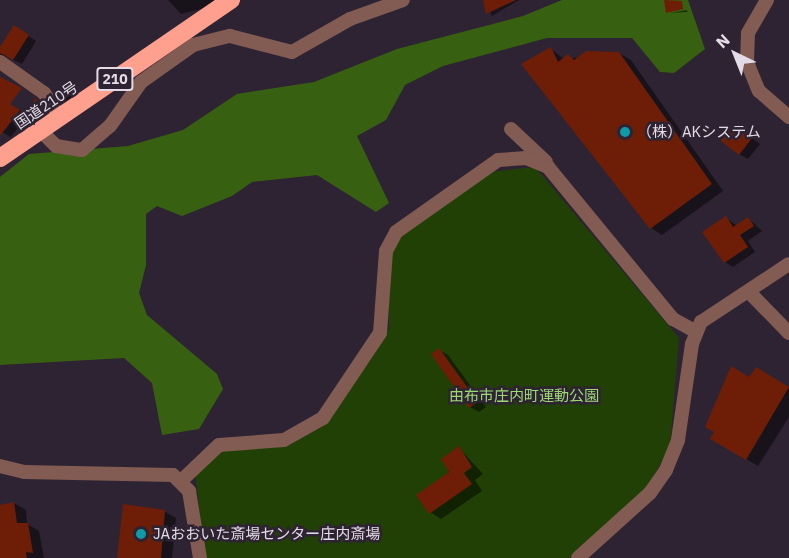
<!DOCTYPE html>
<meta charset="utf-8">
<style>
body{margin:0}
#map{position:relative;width:789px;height:558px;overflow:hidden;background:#2e2332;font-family:"IBM Plex Sans","Noto Sans JP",sans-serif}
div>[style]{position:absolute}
.green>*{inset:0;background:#214005}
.forest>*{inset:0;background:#376110}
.shadow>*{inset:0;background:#0007}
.building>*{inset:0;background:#6e1e06}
.minor>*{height:14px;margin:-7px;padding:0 7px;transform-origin:7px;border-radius:7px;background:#825b53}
.highway>*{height:18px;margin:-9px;padding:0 9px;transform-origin:9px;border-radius:9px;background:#ff9f8d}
.dots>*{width:16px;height:16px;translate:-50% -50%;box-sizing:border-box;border:3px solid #2e2332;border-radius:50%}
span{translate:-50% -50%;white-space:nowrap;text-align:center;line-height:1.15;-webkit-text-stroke:5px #2e2332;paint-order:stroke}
.shield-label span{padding:2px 4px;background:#2e2332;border:2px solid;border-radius:4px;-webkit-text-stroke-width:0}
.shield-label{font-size:14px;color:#e3dce6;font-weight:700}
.street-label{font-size:15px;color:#e3dce6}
.poi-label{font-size:15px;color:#e3dce6}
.left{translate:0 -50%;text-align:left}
.park-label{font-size:15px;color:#9cd973}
.north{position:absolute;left:705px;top:24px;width:60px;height:60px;-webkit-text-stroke:4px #2e2332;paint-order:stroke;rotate:317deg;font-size:16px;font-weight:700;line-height:24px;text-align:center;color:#e3dce6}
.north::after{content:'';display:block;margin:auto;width:21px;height:27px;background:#e3dce6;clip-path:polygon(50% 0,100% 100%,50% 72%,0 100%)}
</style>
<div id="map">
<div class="green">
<div style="clip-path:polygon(535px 167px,679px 338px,670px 448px,643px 493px,569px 558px,205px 558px,195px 472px,219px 451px,287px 445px,320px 428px,389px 329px,389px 259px,401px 233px,488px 172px)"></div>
</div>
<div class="forest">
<div style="clip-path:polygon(562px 0,688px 0,705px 49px,674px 73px,660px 72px,632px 38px,547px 38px,443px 66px,405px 85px,386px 120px,357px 136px,389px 203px,376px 212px,317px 175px,252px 182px,232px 196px,182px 216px,157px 206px,146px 214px,146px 265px,139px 293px,147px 315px,217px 374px,223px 389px,199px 429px,162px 435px,152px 383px,124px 358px,0 365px,0 177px,29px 154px,128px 146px,183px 130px,237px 94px,314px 82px,397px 49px,523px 16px)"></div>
</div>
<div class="shadow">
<div style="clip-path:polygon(168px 0,228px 0,229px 2px,181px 14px)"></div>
<div style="clip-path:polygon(484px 0,519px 0,492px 16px)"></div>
<div style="clip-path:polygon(686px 10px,688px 12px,670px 13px)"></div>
<div style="clip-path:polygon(14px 27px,36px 41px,22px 64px,0 54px)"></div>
<div style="clip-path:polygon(551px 49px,564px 59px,619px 53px,631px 60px,723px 191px,662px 235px,651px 228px,523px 65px)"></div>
<div style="clip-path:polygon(66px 86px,77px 96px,67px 104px,62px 101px)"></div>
<div style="clip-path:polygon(35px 100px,47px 111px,38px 124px,26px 117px,11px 137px,0 131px,0 110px,14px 107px,27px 115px)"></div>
<div style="clip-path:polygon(735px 126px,760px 144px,748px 159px,739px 154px)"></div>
<div style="clip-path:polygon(726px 218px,737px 226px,748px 218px,762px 231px,748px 241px,755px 252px,733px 267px,725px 262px)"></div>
<div style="clip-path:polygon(439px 350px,448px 355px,486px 407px,479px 412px,470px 407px)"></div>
<div style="clip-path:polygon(757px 369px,789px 389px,789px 417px,758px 466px,712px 439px)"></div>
<div style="clip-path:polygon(459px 448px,483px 474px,475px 480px,482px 491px,441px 519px,430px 512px)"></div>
<div style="clip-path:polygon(14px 503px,26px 510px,27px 524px,39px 531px,44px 558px,0 558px,0 507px)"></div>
<div style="clip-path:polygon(164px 511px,176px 518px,172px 558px,118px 558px)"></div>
</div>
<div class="building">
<div style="clip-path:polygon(483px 0,516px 0,486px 14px)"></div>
<div style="clip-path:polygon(664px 0,682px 1px,683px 9px,666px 13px)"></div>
<div style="clip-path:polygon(14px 25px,29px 35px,13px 60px,0 53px,0 47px)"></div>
<div style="clip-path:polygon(551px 47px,558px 62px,568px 54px,574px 60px,586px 51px,619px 52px,712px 184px,650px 229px,521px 64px)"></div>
<div style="clip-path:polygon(0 77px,22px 88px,10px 104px,20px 110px,0 136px)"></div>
<div style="clip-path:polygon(66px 85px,72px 92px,61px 102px,55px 94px)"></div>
<div style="clip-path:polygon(35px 98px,43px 107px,32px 122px,24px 117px)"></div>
<div style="clip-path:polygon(735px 124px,752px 138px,739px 155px,721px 141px)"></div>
<div style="clip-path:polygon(726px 216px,733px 227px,748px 217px,754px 226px,740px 235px,748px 247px,724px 263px,702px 232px)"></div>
<div style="clip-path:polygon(439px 348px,478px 402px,469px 408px,431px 354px)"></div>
<div style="clip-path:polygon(731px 366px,749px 377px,756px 367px,789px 387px,746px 460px,710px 439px,714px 432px,705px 427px)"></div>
<div style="clip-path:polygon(459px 446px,472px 467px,464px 473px,472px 484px,429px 514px,416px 495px,449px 472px,441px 459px)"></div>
<div style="clip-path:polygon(14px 502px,17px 523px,28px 523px,33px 553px,26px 552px,27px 558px,0 558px,0 505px)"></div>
<div style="clip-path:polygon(123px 504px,165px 510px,161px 558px,117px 558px)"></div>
</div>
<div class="minor">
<div style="left:767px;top:0;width:38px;rotate:120deg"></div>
<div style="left:748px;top:33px;width:29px;rotate:92deg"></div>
<div style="left:747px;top:62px;width:31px;rotate:68deg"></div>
<div style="left:759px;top:91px;width:40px;rotate:41deg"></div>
<div style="left:0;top:62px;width:54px;rotate:35.2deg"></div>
<div style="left:44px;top:93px;width:29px;rotate:56deg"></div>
<div style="left:511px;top:129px;width:48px;rotate:43.3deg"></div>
<div style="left:40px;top:130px;width:23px;rotate:45deg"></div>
<div style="left:56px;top:146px;width:26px;rotate:9deg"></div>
<div style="left:82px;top:150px;width:37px;rotate:-41deg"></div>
<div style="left:110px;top:126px;width:54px;rotate:-54.8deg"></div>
<div style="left:141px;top:82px;width:64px;rotate:-35.4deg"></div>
<div style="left:193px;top:45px;width:38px;rotate:-14deg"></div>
<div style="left:230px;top:36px;width:64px;rotate:14.5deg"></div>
<div style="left:292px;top:52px;width:67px;rotate:-29.6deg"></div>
<div style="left:350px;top:19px;width:56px;rotate:-19.7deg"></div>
<div style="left:752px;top:295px;width:53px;rotate:45.8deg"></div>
<div style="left:0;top:466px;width:25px;rotate:14deg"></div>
<div style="left:24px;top:472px;width:149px;rotate:1.2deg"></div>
<div style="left:173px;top:475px;width:23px;rotate:45deg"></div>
<div style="left:189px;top:491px;width:68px;rotate:80.7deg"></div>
<div style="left:182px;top:480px;width:51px;rotate:-43.4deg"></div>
<div style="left:219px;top:445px;width:65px;rotate:-4.4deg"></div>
<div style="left:284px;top:440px;width:45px;rotate:-29.4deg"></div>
<div style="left:323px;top:418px;width:102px;rotate:-56.2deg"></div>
<div style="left:380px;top:333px;width:82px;rotate:-85.8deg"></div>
<div style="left:386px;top:251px;width:21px;rotate:-62deg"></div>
<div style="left:396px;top:232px;width:125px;rotate:-35.2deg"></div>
<div style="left:498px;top:160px;width:28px;rotate:-4deg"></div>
<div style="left:526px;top:158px;width:24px;rotate:22deg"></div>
<div style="left:548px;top:167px;width:197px;rotate:50.6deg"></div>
<div style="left:673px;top:319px;width:26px;rotate:29deg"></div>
<div style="left:578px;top:558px;width:97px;rotate:-42.1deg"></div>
<div style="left:650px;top:493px;width:28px;rotate:-55deg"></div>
<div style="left:666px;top:470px;width:32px;rotate:-68deg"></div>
<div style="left:678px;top:440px;width:97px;rotate:-81.7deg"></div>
<div style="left:692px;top:344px;width:24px;rotate:-68deg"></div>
<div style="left:701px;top:322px;width:105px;rotate:-33.4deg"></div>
</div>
<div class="highway">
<div style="left:0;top:158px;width:280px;rotate:-34.4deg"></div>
</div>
<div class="dots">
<div style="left:625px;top:132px;background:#0f9aa8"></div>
<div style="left:141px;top:534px;background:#0f9aa8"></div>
</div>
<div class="shield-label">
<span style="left:115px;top:79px">210</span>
</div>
<div class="street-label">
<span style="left:46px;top:105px;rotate:-34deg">国道210号</span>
</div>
<div class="poi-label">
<span class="left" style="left:637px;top:132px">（株）AKシステム</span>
<span class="left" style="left:153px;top:534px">JAおおいた斎場センター庄内斎場</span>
</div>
<div class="park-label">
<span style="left:524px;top:396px">由布市庄内町運動公園</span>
</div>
<div class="north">N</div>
</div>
